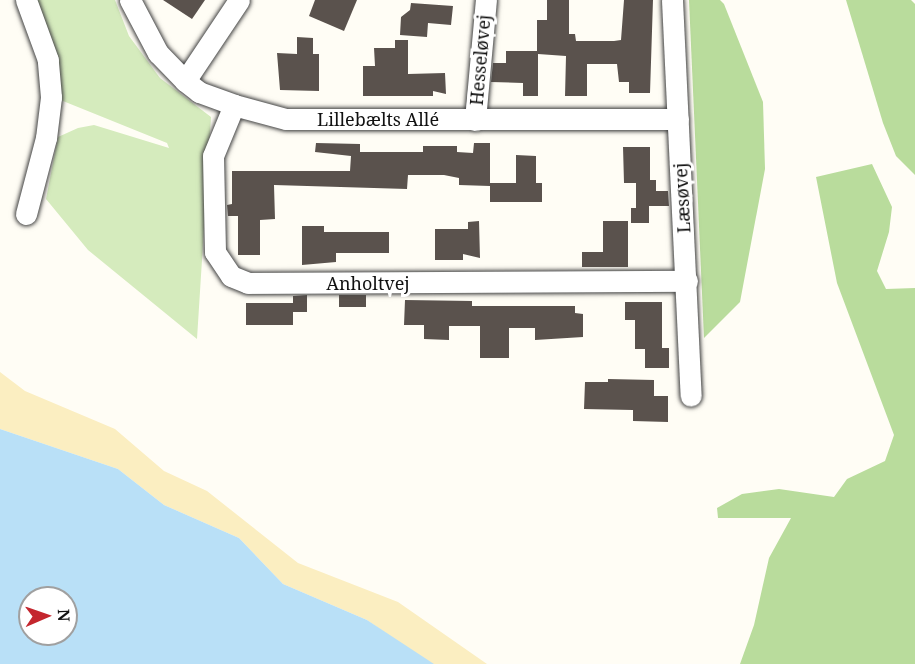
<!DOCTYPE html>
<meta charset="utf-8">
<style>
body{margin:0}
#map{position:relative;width:915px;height:664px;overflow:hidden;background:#fffdf5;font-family:"Noto Serif",serif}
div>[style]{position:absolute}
.green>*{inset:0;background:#d5ebbd}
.forest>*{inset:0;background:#b9dc9c}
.sand>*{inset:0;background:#fbeec1}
.water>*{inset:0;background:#b9e0f7}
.building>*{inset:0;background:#5a524d}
.roads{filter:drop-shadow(0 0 2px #444) drop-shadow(0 0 2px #444)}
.minor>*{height:21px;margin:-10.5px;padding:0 10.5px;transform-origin:10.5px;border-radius:10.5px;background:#fff}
span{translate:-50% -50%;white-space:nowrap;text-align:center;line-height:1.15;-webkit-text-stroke:6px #fff;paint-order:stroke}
.street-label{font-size:18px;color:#111}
.north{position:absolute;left:18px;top:586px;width:60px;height:60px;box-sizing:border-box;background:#fff;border:2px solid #a0a0a0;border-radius:50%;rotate:88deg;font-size:16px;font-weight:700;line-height:24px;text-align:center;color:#111}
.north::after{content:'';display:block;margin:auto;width:21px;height:27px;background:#c4262e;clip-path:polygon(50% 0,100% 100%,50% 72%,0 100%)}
</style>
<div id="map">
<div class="green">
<div style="clip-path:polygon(33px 0,115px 0,129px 36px,160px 78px,211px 117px,197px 339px,88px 250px,46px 199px,58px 137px,78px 128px,94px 125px,169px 148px,167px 143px,58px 99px)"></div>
</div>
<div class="forest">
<div style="clip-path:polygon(689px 0,720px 0,724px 4px,763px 102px,765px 169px,740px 302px,704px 338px)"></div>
<div style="clip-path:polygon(846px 0,911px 0,915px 4px,915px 175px,896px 156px,883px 123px)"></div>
<div style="clip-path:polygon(872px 164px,892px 207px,889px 232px,877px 271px,886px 289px,915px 288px,915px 664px,740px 664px,754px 625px,769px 558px,791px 518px,718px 518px,717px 508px,742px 494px,779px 489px,834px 497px,847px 479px,885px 461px,894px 435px,837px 283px,816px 177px)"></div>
</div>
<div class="sand">
<div style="clip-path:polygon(0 372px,25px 391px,115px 429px,164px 471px,207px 491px,298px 563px,398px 602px,487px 664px,430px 664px,367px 620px,283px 584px,239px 538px,164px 505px,118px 469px,0 429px)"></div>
</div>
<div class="water">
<div style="clip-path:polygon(evenodd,0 429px,118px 469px,164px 505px,239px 538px,283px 584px,367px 620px,434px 664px,0 664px,0 429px,30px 598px,66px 598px,66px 634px,30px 634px,30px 598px)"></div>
</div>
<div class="building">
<div style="clip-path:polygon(163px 0,205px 0,192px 19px)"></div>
<div style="clip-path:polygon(315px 0,357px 0,344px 31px,309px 16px)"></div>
<div style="clip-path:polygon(547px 0,569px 0,569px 34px,575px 34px,576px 41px,614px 41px,621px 40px,624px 0,653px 0,650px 93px,629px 93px,629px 82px,619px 82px,617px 64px,587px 64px,587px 96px,565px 96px,566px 56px,538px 54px,538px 96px,523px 96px,523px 83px,491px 82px,493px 63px,506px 63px,506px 51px,537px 51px,537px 20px,547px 20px)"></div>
<div style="clip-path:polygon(411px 3px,453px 6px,451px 25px,428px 23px,427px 37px,400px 35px,401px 17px,410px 10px)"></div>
<div style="clip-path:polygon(297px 37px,313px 38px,313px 54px,319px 54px,319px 91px,280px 90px,277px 53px,297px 54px)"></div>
<div style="clip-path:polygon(395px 40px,408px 40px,408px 74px,445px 73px,446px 94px,433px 91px,433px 96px,363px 96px,363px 66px,375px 66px,374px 48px,395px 48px)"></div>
<div style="clip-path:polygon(316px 143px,360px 144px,360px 152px,423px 152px,423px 146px,457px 146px,457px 152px,473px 153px,474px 143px,490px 143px,490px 183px,516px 183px,516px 155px,536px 156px,536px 183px,542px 183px,542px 202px,490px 202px,490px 186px,459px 185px,459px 178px,444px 175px,408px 175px,407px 189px,274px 185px,275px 219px,260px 220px,260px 255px,238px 255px,238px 216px,228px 216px,227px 205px,232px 204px,232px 171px,350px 171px,351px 156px,315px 152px)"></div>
<div style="clip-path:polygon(623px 147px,650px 147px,650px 180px,656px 180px,656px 191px,668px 191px,669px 206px,649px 206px,649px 223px,631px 223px,631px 208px,636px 208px,636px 183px,624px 183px)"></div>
<div style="clip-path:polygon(479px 221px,480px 258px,463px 254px,463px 260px,435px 260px,435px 229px,468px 229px,468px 222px)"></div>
<div style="clip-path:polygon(603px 221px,628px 221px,628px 267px,582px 267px,582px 252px,603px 252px)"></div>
<div style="clip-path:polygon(302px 226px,324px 226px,324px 232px,389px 232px,389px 253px,336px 253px,336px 262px,302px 265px)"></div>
<div style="clip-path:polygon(307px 295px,307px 312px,293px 312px,293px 325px,246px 325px,246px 303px,293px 303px,293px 296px)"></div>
<div style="clip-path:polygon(339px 295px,366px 295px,366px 307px,339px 307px)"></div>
<div style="clip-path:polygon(405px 300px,472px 301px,472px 306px,575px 306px,575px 313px,583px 314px,583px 337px,535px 340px,535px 328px,509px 328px,509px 358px,480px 358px,480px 326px,449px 326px,449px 340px,424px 339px,424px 325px,404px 325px)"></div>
<div style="clip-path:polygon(625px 302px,662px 302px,662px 348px,669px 348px,669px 368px,645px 368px,645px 349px,635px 349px,635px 320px,625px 320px)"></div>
<div style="clip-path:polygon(608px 379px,654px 380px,654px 396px,668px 396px,668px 422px,633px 421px,633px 410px,584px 409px,585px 382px,608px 382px)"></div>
</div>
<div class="roads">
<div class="minor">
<div style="left:130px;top:0;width:60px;rotate:62.2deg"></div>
<div style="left:158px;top:53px;width:39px;rotate:46deg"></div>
<div style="left:185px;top:81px;width:18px;rotate:38deg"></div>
<div style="left:199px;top:92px;width:37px;rotate:20deg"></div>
<div style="left:234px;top:105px;width:54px;rotate:15.1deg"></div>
<div style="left:286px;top:119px;width:392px"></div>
<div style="left:672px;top:0;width:396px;rotate:87.3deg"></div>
<div style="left:185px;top:81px;width:97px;rotate:-56.3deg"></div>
<div style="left:234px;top:105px;width:55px;rotate:112.4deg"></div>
<div style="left:213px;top:156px;width:96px;rotate:88.8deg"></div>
<div style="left:215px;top:252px;width:29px;rotate:56deg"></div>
<div style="left:231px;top:276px;width:18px;rotate:22deg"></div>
<div style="left:248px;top:283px;width:439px;rotate:-0.3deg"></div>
<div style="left:475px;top:120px;width:121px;rotate:-84.8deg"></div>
<div style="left:26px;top:214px;width:79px;rotate:-75.3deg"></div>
<div style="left:46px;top:138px;width:41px;rotate:-83deg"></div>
<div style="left:51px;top:97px;width:37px;rotate:-95deg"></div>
<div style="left:48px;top:60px;width:64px;rotate:-110.1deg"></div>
</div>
</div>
<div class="street-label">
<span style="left:480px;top:60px;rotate:-85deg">Hesseløvej</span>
<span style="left:378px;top:119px">Lillebælts Allé</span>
<span style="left:682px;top:198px;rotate:-93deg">Læsøvej</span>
<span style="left:368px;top:283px">Anholtvej</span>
</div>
<div class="north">N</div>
</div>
